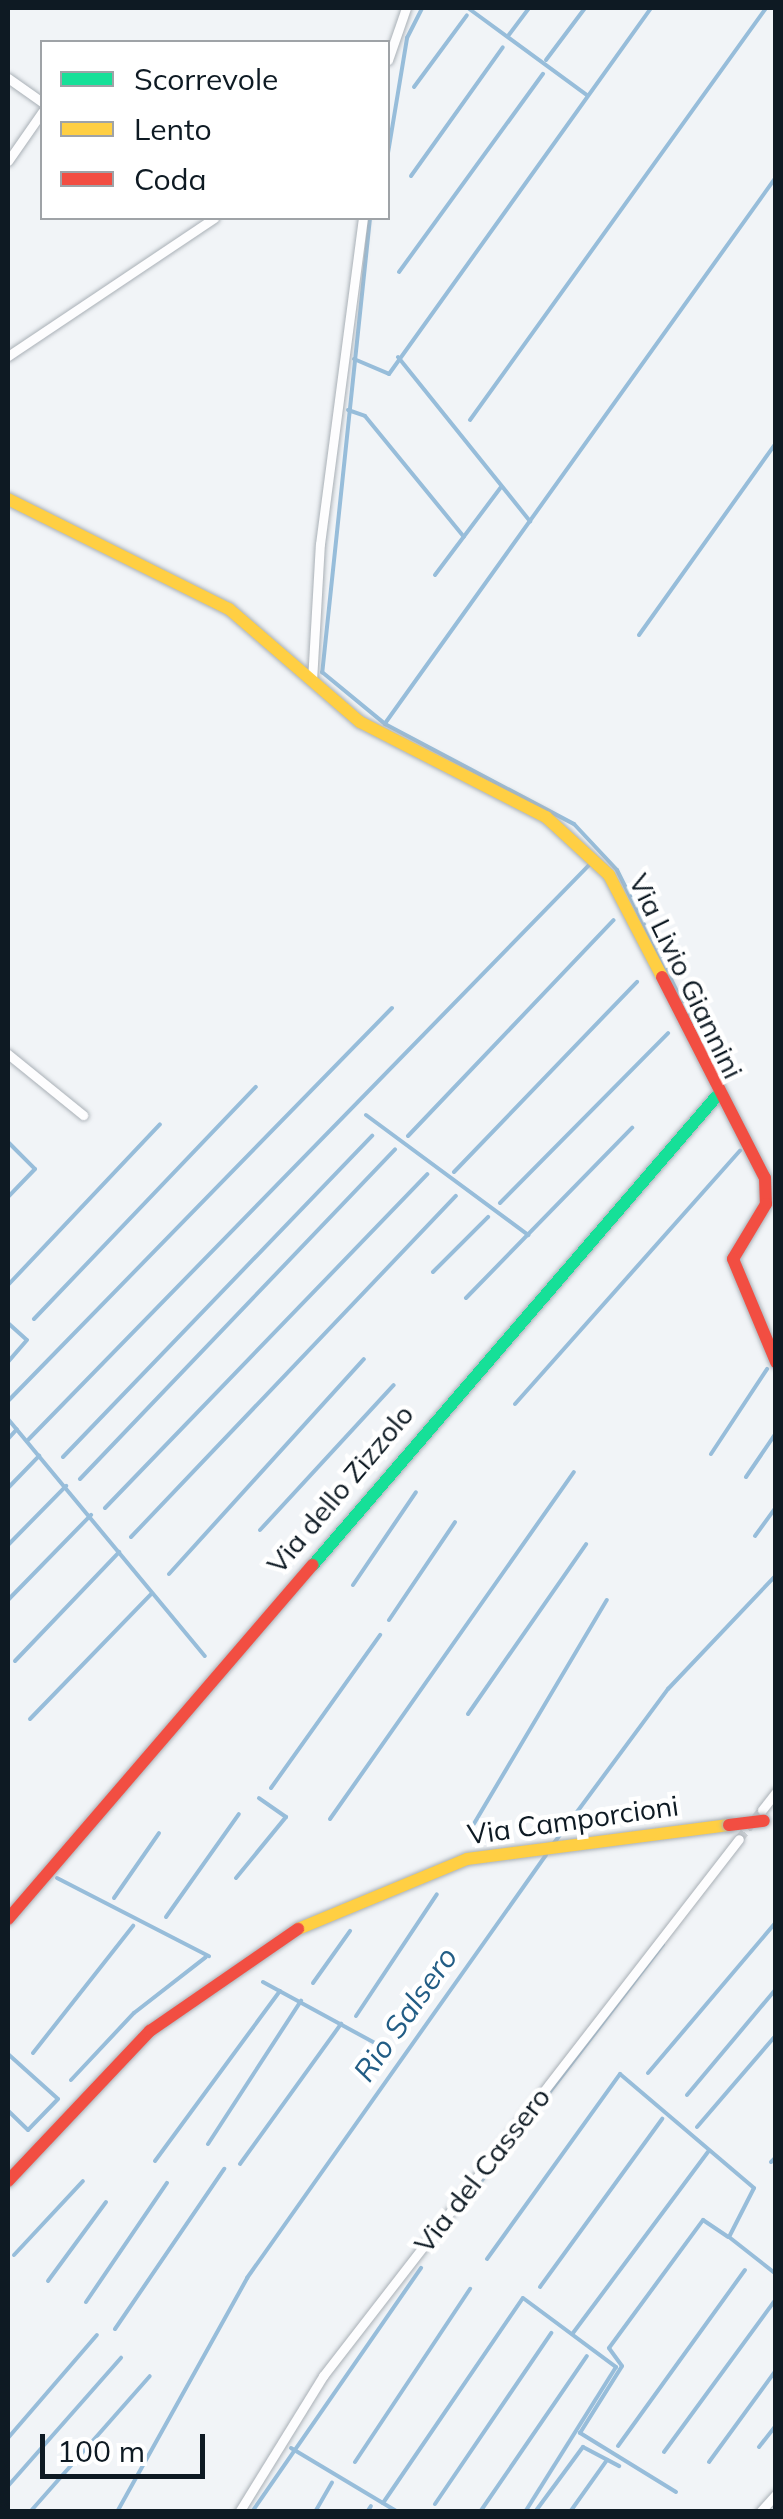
<!DOCTYPE html>
<style>
body{margin:0}
#map{position:relative;width:783px;height:2519px;overflow:hidden;background:#f1f4f7;font-family:Mulish,sans-serif}
div>[style]{position:absolute}
.stream>*{height:4px;margin:-2px;padding:0 2px;transform-origin:2px;border-radius:2px;background:#97bdda}
.street-tunnel>*{height:9px;margin-top:-4.5px;transform-origin:0;background:repeating-linear-gradient(90deg,#cfd3d7 0 9px,transparent 0 13.5px)}
.roads{filter:drop-shadow(0 0 2px #a9b0b6) drop-shadow(0 0 2px #a9b0b6)}
.street>*{height:9px;margin:-4.5px;padding:0 4.5px;transform-origin:4.5px;border-radius:4.5px;background:#fdfdfe}
.fast>*{height:12px;margin:-6px;padding:0 6px;transform-origin:6px;border-radius:6px;background:#16e098}
.slow>*{height:12px;margin:-6px;padding:0 6px;transform-origin:6px;border-radius:6px;background:#ffcf43}
.jam>*{height:12px;margin:-6px;padding:0 6px;transform-origin:6px;border-radius:6px;background:#f24e42}
.bridges{filter:drop-shadow(0 0 2px #a9b0b6) drop-shadow(0 0 2px #a9b0b6)}
.jam-bridge>*{height:12px;margin:-6px;padding:0 6px;transform-origin:6px;border-radius:6px;background:#f24e42}
span{translate:-50% -50%;white-space:nowrap;text-align:center;line-height:1.15;-webkit-text-stroke:9px #fff;paint-order:stroke}
.street-label{font-size:28px;color:#0e1a23}
.water-label{font-size:30px;color:#225d85;font-style:italic}
.frame{position:absolute;inset:0;border:10px solid #0e1a23;pointer-events:none}
.legend{position:absolute;left:40px;top:40px;width:350px;height:180px;box-sizing:border-box;background:#fff;border:2px solid #9fa3a7;margin:0;padding:12px 18px;list-style:none;font-size:30px;color:#0e1a23}
.legend li{display:flex;align-items:center;gap:20px;height:50px}
.legend b{width:50px;border:2px solid #9fa3a7}
.scale{position:absolute;left:40px;top:2434px;width:165px;height:45px;box-sizing:border-box;border:5px solid #0e1a23;border-top:0;padding-left:12px;font-size:30px;line-height:35px;white-space:nowrap;color:#0e1a23;-webkit-text-stroke:8px #fff;paint-order:stroke}
</style>
<div id="map">
<div class="stream">
<div style="left:468px;top:8px;width:147px;rotate:36.2deg"></div>
<div style="left:508px;top:36px;width:35px;rotate:-53deg"></div>
<div style="left:546px;top:60px;width:65px;rotate:-53.1deg"></div>
<div style="left:414px;top:87px;width:89px;rotate:-53.6deg"></div>
<div style="left:388px;top:153px;width:117px;rotate:-80.6deg"></div>
<div style="left:407px;top:38px;width:34px;rotate:-63deg"></div>
<div style="left:411px;top:176px;width:158px;rotate:-54.5deg"></div>
<div style="left:370px;top:218px;width:457px;rotate:96deg"></div>
<div style="left:322px;top:672px;width:82px;rotate:39.5deg"></div>
<div style="left:385px;top:724px;width:214px;rotate:27.9deg"></div>
<div style="left:574px;top:824px;width:63px;rotate:46.9deg"></div>
<div style="left:617px;top:870px;width:199px;rotate:63.7deg"></div>
<div style="left:399px;top:272px;width:245px;rotate:-54deg"></div>
<div style="left:398px;top:357px;width:211px;rotate:51.2deg"></div>
<div style="left:354px;top:359px;width:38px;rotate:23deg"></div>
<div style="left:389px;top:374px;width:450px;rotate:-54.4deg"></div>
<div style="left:348px;top:410px;width:18px;rotate:19deg"></div>
<div style="left:365px;top:416px;width:156px;rotate:50.7deg"></div>
<div style="left:470px;top:420px;width:507px;rotate:-54.3deg"></div>
<div style="left:435px;top:575px;width:110px;rotate:-53.1deg"></div>
<div style="left:639px;top:635px;width:236px;rotate:-54.5deg"></div>
<div style="left:386px;top:722px;width:670px;rotate:-54.41deg"></div>
<div style="left:366px;top:1115px;width:202px;rotate:36.5deg"></div>
<div style="left:408px;top:1136px;width:298px;rotate:-46.4deg"></div>
<div style="left:8px;top:1142px;width:38px;rotate:45deg"></div>
<div style="left:35px;top:1169px;width:39px;rotate:134deg"></div>
<div style="left:454px;top:1172px;width:264px;rotate:-46.1deg"></div>
<div style="left:500px;top:1203px;width:239px;rotate:-45.3deg"></div>
<div style="left:433px;top:1272px;width:78px;rotate:-45deg"></div>
<div style="left:8px;top:1285px;width:221px;rotate:-46.6deg"></div>
<div style="left:466px;top:1298px;width:238px;rotate:-45.7deg"></div>
<div style="left:34px;top:1319px;width:321px;rotate:-46.3deg"></div>
<div style="left:8px;top:1323px;width:25px;rotate:42deg"></div>
<div style="left:27px;top:1340px;width:29px;rotate:131deg"></div>
<div style="left:9px;top:1400px;width:548px;rotate:-45.67deg"></div>
<div style="left:515px;top:1404px;width:339px;rotate:-48.4deg"></div>
<div style="left:8px;top:1419px;width:308px;rotate:50.3deg"></div>
<div style="left:8px;top:1439px;width:13px;rotate:-48deg"></div>
<div style="left:27px;top:1441px;width:805px;rotate:-45.7deg"></div>
<div style="left:711px;top:1454px;width:102px;rotate:-56.6deg"></div>
<div style="left:63px;top:1457px;width:446px;rotate:-46.1deg"></div>
<div style="left:746px;top:1477px;width:53px;rotate:-55.7deg"></div>
<div style="left:80px;top:1479px;width:456px;rotate:-46.3deg"></div>
<div style="left:8px;top:1488px;width:45px;rotate:-45.9deg"></div>
<div style="left:105px;top:1508px;width:464px;rotate:-46deg"></div>
<div style="left:260px;top:1530px;width:197px;rotate:-47.3deg"></div>
<div style="left:755px;top:1536px;width:36px;rotate:-54deg"></div>
<div style="left:131px;top:1537px;width:471px;rotate:-46.4deg"></div>
<div style="left:8px;top:1545px;width:83px;rotate:-45.5deg"></div>
<div style="left:169px;top:1574px;width:290px;rotate:-47.8deg"></div>
<div style="left:353px;top:1585px;width:112px;rotate:-55.9deg"></div>
<div style="left:8px;top:1600px;width:119px;rotate:-45.7deg"></div>
<div style="left:389px;top:1620px;width:118px;rotate:-56deg"></div>
<div style="left:15px;top:1661px;width:151px;rotate:-46.3deg"></div>
<div style="left:468px;top:1714px;width:207px;rotate:-55.2deg"></div>
<div style="left:30px;top:1719px;width:175px;rotate:-45.9deg"></div>
<div style="left:271px;top:1788px;width:188px;rotate:-54.5deg"></div>
<div style="left:330px;top:1819px;width:424px;rotate:-54.9deg"></div>
<div style="left:472px;top:1827px;width:264px;rotate:-59.3deg"></div>
<div style="left:554px;top:1843px;width:192px;rotate:-53.5deg"></div>
<div style="left:668px;top:1689px;width:157px;rotate:-46.5deg"></div>
<div style="left:57px;top:1878px;width:171px;rotate:27.2deg"></div>
<div style="left:236px;top:1878px;width:79px;rotate:-50.7deg"></div>
<div style="left:286px;top:1817px;width:33px;rotate:-145deg"></div>
<div style="left:114px;top:1898px;width:79px;rotate:-55.3deg"></div>
<div style="left:166px;top:1917px;width:126px;rotate:-54.7deg"></div>
<div style="left:263px;top:1982px;width:138px;rotate:28.6deg"></div>
<div style="left:313px;top:1983px;width:64px;rotate:-54.6deg"></div>
<div style="left:356px;top:2016px;width:146px;rotate:-56.4deg"></div>
<div style="left:33px;top:2053px;width:162px;rotate:-51.8deg"></div>
<div style="left:8px;top:2054px;width:67px;rotate:42deg"></div>
<div style="left:58px;top:2099px;width:43px;rotate:134.1deg"></div>
<div style="left:28px;top:2130px;width:28px;rotate:-136deg"></div>
<div style="left:648px;top:2073px;width:198px;rotate:-49.7deg"></div>
<div style="left:71px;top:2080px;width:92px;rotate:-46.8deg"></div>
<div style="left:134px;top:2013px;width:91px;rotate:-37.9deg"></div>
<div style="left:687px;top:2095px;width:138px;rotate:-50deg"></div>
<div style="left:697px;top:2127px;width:121px;rotate:-49.3deg"></div>
<div style="left:208px;top:2144px;width:171px;rotate:-57deg"></div>
<div style="left:155px;top:2161px;width:211px;rotate:-53.7deg"></div>
<div style="left:771px;top:2162px;width:7px;rotate:-45deg"></div>
<div style="left:240px;top:2164px;width:173px;rotate:-54.2deg"></div>
<div style="left:456px;top:2214px;width:340px;rotate:-52.5deg"></div>
<div style="left:14px;top:2255px;width:101px;rotate:-47deg"></div>
<div style="left:487px;top:2259px;width:228px;rotate:-54.3deg"></div>
<div style="left:620px;top:2074px;width:176px;rotate:40.4deg"></div>
<div style="left:754px;top:2188px;width:55px;rotate:117deg"></div>
<div style="left:729px;top:2237px;width:60px;rotate:38.2deg"></div>
<div style="left:48px;top:2281px;width:98px;rotate:-53.7deg"></div>
<div style="left:540px;top:2287px;width:208px;rotate:-54deg"></div>
<div style="left:86px;top:2302px;width:144px;rotate:-55.8deg"></div>
<div style="left:115px;top:2329px;width:194px;rotate:-55.7deg"></div>
<div style="left:573px;top:2333px;width:226px;rotate:-53.3deg"></div>
<div style="left:8px;top:2438px;width:136px;rotate:-49.2deg"></div>
<div style="left:618px;top:2446px;width:217px;rotate:-54.2deg"></div>
<div style="left:759px;top:2447px;width:28px;rotate:-52deg"></div>
<div style="left:291px;top:2448px;width:125px;rotate:30.9deg"></div>
<div style="left:664px;top:2452px;width:190px;rotate:-53.8deg"></div>
<div style="left:355px;top:2462px;width:208px;rotate:-56.4deg"></div>
<div style="left:709px;top:2462px;width:114px;rotate:-53.9deg"></div>
<div style="left:8px;top:2486px;width:171px;rotate:-48.6deg"></div>
<div style="left:676px;top:2492px;width:113px;rotate:-148.4deg"></div>
<div style="left:580px;top:2433px;width:79px;rotate:-57.9deg"></div>
<div style="left:622px;top:2366px;width:22px;rotate:-126deg"></div>
<div style="left:609px;top:2348px;width:159px;rotate:-53.7deg"></div>
<div style="left:703px;top:2220px;width:30px;rotate:34deg"></div>
<div style="left:383px;top:2503px;width:248px;rotate:-55.7deg"></div>
<div style="left:523px;top:2298px;width:116px;rotate:36.6deg"></div>
<div style="left:616px;top:2367px;width:171px;rotate:122.1deg"></div>
<div style="left:435px;top:2504px;width:207px;rotate:-55.8deg"></div>
<div style="left:30px;top:2512px;width:181px;rotate:-48.6deg"></div>
<div style="left:117px;top:2512px;width:268px;rotate:-60.9deg"></div>
<div style="left:247px;top:2278px;width:518px;rotate:-54.75deg"></div>
<div style="left:252px;top:2512px;width:297px;rotate:-55.3deg"></div>
<div style="left:315px;top:2512px;width:34px;rotate:-60deg"></div>
<div style="left:367px;top:2512px;width:7px;rotate:-56deg"></div>
<div style="left:480px;top:2512px;width:189px;rotate:-55.6deg"></div>
<div style="left:535px;top:2512px;width:81px;rotate:-53.6deg"></div>
<div style="left:583px;top:2447px;width:41px;rotate:27.8deg"></div>
<div style="left:570px;top:2512px;width:64px;rotate:-54.6deg"></div>
</div>
<div class="street-tunnel">
<div style="left:739px;top:1839px;width:37px;rotate:-52deg"></div>
</div>
<div class="roads">
<div class="street">
<div style="left:388px;top:60px;width:55px;rotate:-70.9deg"></div>
<div style="left:8px;top:78px;width:42px;rotate:35.2deg"></div>
<div style="left:8px;top:161px;width:60px;rotate:-55.2deg"></div>
<div style="left:8px;top:356px;width:248px;rotate:-33.8deg"></div>
<div style="left:312px;top:681px;width:137px;rotate:-86.7deg"></div>
<div style="left:320px;top:544px;width:329px;rotate:-82.5deg"></div>
<div style="left:8px;top:1054px;width:97px;rotate:39.1deg"></div>
<div style="left:762px;top:1810px;width:23px;rotate:-52deg"></div>
<div style="left:239px;top:2512px;width:160px;rotate:-58.3deg"></div>
<div style="left:323px;top:2376px;width:679px;rotate:-52.24deg"></div>
<div style="left:760px;top:2512px;width:24px;rotate:-48deg"></div>
</div>
<div class="fast">
<div style="left:313px;top:1565px;width:618px;rotate:-49.27deg"></div>
</div>
<div class="slow">
<div style="left:8px;top:499px;width:247px;rotate:26.5deg"></div>
<div style="left:229px;top:609px;width:173px;rotate:40.8deg"></div>
<div style="left:360px;top:722px;width:209px;rotate:27.1deg"></div>
<div style="left:546px;top:817px;width:86px;rotate:42.6deg"></div>
<div style="left:609px;top:875px;width:115px;rotate:62.5deg"></div>
<div style="left:298px;top:1929px;width:183px;rotate:-22.5deg"></div>
<div style="left:467px;top:1859px;width:264px;rotate:-7.4deg"></div>
</div>
<div class="jam">
<div style="left:662px;top:977px;width:226px;rotate:62.9deg"></div>
<div style="left:765px;top:1178px;width:26px;rotate:88deg"></div>
<div style="left:766px;top:1204px;width:64px;rotate:121deg"></div>
<div style="left:733px;top:1259px;width:112px;rotate:67.3deg"></div>
<div style="left:8px;top:1919px;width:467px;rotate:-49.3deg"></div>
<div style="left:8px;top:2181px;width:207px;rotate:-46.6deg"></div>
<div style="left:150px;top:2031px;width:180px;rotate:-34.6deg"></div>
</div>
</div>
<div class="bridges">
<div class="jam-bridge">
<div style="left:729px;top:1825px;width:35px;rotate:-7deg"></div>
</div>
</div>
<div class="street-label">
<span style="left:686px;top:976px;rotate:64deg">Via Livio Giannini</span>
<span style="left:340px;top:1489px;rotate:-50deg">Via dello Zizzolo</span>
<span style="left:573px;top:1820px;rotate:-8deg">Via Camporcioni</span>
<span style="left:482px;top:2170px;rotate:-52deg">Via del Cassero</span>
</div>
<div class="water-label">
<span style="left:405px;top:2014px;rotate:-55deg">Rio Salsero</span>
</div>
<div class="frame"></div>
<ul class="legend">
<li><b style="height:12px;background:#16e098"></b>Scorrevole</li>
<li><b style="height:12px;background:#ffcf43"></b>Lento</li>
<li><b style="height:12px;background:#f24e42"></b>Coda</li>
</ul>
<div class="scale">100 m</div>
</div>
